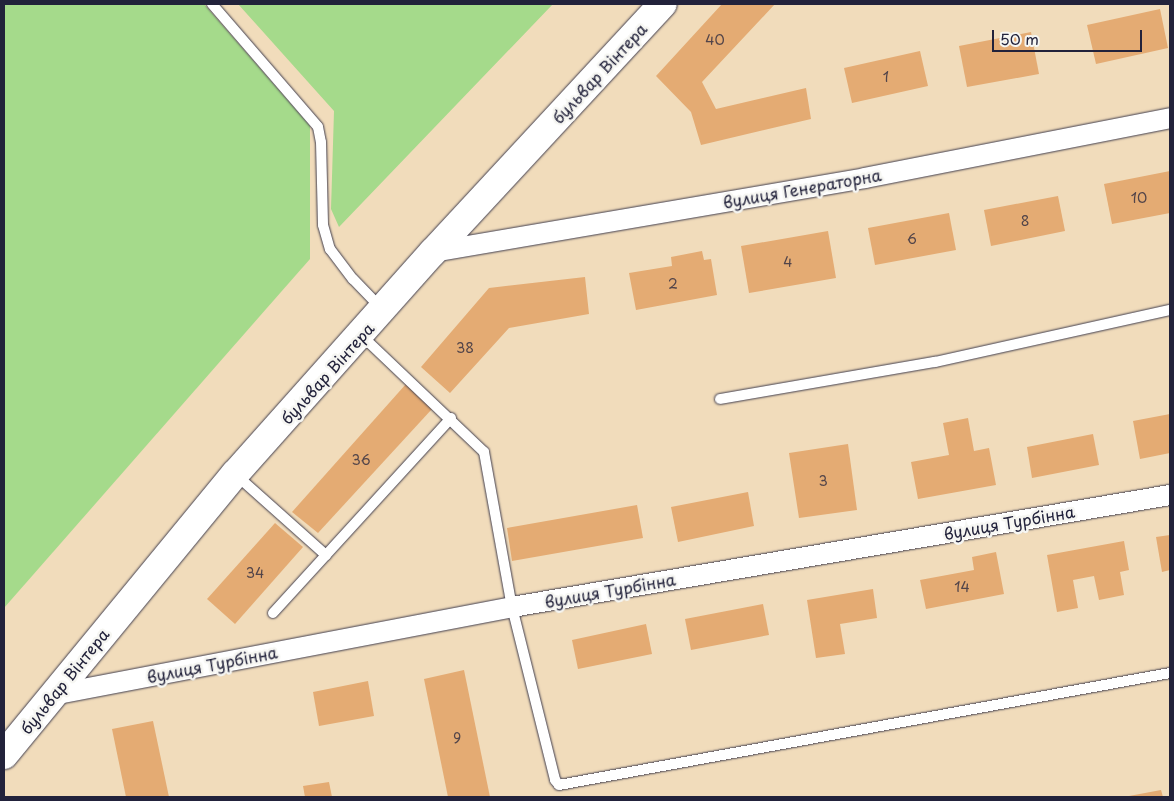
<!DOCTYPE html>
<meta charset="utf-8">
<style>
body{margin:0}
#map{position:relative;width:1174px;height:801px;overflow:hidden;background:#f1dcbb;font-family:"Playpen Sans",sans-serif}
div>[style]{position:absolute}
.green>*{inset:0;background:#a5da8b}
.building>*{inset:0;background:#e4ab73}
.roads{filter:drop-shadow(0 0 1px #413e4e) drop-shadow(0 0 1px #413e4e)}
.lane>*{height:10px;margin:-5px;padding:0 5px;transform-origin:5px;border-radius:5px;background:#fff}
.street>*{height:20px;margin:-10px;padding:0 10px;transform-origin:10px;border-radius:10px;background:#fff}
.secondary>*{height:28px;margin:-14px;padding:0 14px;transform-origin:14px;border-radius:14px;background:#fff}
span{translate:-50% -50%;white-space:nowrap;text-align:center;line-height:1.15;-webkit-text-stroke:5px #f6f6f2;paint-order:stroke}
.number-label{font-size:14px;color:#524449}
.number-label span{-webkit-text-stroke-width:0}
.street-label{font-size:16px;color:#22223b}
.frame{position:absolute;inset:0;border:5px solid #22223b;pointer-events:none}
.scale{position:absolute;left:992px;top:30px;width:150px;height:22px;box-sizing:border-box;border:2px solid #22223b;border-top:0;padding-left:6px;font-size:15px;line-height:18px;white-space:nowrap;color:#22223b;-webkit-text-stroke:4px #f6f6f2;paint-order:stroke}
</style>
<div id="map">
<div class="green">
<div style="clip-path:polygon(4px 4px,204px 4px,310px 126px,310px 259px,4px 608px)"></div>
<div style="clip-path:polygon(238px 4px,553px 4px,339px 227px,331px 209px,334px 111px)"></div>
</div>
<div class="building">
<div style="clip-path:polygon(722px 4px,775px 4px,702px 82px,716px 109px,806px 88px,811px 119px,701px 145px,691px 112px,656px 76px)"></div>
<div style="clip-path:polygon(1160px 9px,1168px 48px,1096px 64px,1087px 25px)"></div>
<div style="clip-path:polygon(1031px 32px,1039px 74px,967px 87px,959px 46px)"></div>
<div style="clip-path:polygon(920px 51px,928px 86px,852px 103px,844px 68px)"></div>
<div style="clip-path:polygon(1170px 171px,1170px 213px,1112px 224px,1104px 184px)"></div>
<div style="clip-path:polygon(1058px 196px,1065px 231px,991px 246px,984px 210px)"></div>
<div style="clip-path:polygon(949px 213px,956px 250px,875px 265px,868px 228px)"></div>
<div style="clip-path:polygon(828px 231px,836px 278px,749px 293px,741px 246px)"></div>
<div style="clip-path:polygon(702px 251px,704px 260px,711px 259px,717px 295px,636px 310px,629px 273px,672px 266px,671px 257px)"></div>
<div style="clip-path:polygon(585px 277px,589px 314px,509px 328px,450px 393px,421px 367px,489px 288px)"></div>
<div style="clip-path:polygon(406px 384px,432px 409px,318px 533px,292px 512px)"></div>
<div style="clip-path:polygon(1170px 414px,1170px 453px,1140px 459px,1133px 421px)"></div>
<div style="clip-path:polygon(968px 418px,974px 451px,989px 448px,996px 485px,918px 499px,911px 462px,949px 455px,943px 423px)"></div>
<div style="clip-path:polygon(1093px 434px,1099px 465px,1032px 478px,1027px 447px)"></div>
<div style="clip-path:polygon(848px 444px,857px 510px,799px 518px,789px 453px)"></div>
<div style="clip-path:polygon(748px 492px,754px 526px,678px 542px,671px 507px)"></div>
<div style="clip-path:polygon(637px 505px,643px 538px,512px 561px,507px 528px)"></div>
<div style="clip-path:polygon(275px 523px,303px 547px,235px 624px,207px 599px)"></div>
<div style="clip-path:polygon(1170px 535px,1170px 570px,1162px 572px,1156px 537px)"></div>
<div style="clip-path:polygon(1124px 541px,1129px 570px,1120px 572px,1124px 595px,1099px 600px,1094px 576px,1073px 580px,1078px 608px,1057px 612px,1047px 555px)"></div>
<div style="clip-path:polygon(996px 552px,1004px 594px,926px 609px,920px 580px,974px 570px,972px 557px)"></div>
<div style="clip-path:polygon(873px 589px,877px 618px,840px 624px,845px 654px,816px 658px,807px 600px)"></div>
<div style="clip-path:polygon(763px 604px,769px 635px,691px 650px,685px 619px)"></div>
<div style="clip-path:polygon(646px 624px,652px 654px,578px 669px,572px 640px)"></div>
<div style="clip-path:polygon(464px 670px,490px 797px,448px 797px,424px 679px)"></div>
<div style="clip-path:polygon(368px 681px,374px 716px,319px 726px,313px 692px)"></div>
<div style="clip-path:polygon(153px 721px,169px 797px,126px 797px,112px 729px)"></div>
<div style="clip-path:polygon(329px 782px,332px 797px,305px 797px,303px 786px)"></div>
<div style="clip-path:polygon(1161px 790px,1163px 797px,1129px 797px,1129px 796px)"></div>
</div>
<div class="roads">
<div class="lane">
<div style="left:212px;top:4px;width:162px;rotate:49.2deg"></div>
<div style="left:318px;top:127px;width:15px;rotate:79deg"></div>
<div style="left:321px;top:142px;width:83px;rotate:88.6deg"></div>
<div style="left:323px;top:225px;width:25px;rotate:74deg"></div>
<div style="left:330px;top:249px;width:38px;rotate:53deg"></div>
<div style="left:353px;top:279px;width:40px;rotate:46deg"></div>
<div style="left:361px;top:335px;width:170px;rotate:43.6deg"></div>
<div style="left:484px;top:452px;width:158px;rotate:79.8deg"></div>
<div style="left:512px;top:607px;width:178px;rotate:76deg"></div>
<div style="left:555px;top:780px;width:6px;rotate:51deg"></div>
<div style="left:559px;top:785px;width:621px;rotate:-10.39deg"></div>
<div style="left:720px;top:399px;width:218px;rotate:-9.8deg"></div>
<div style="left:935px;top:362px;width:241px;rotate:-12.5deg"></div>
<div style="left:235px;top:474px;width:122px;rotate:41.7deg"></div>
<div style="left:273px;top:613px;width:264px;rotate:-47.6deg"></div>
</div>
<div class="street">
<div style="left:433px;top:252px;width:438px;rotate:-9.7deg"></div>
<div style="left:865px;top:178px;width:311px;rotate:-11.1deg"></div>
<div style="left:52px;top:695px;width:468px;rotate:-10.8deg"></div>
<div style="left:512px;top:607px;width:667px;rotate:-9.66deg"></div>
</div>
<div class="secondary">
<div style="left:4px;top:755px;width:364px;rotate:-50.6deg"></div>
<div style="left:235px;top:474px;width:297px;rotate:-48.3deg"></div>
<div style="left:433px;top:252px;width:338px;rotate:-47.2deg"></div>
</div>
</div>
<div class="number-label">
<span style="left:715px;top:40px">40</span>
<span style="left:886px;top:77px">1</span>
<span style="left:1139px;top:198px">10</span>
<span style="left:1025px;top:221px">8</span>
<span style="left:912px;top:239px">6</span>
<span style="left:788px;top:262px">4</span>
<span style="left:673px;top:284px">2</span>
<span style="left:465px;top:348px">38</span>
<span style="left:361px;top:460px">36</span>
<span style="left:823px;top:481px">3</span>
<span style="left:255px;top:573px">34</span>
<span style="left:962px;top:587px">14</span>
<span style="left:457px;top:738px">9</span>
</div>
<div class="street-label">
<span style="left:599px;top:73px;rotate:-47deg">бульвар Вінтера</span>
<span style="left:802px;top:188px;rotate:-10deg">вулиця Генераторна</span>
<span style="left:327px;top:373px;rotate:-48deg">бульвар Вінтера</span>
<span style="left:1009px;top:522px;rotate:-10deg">вулиця Турбінна</span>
<span style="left:610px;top:590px;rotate:-10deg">вулиця Турбінна</span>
<span style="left:212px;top:664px;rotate:-11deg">вулиця Турбінна</span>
<span style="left:64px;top:681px;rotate:-51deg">бульвар Вінтера</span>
</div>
<div class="frame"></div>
<div class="scale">50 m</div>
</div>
